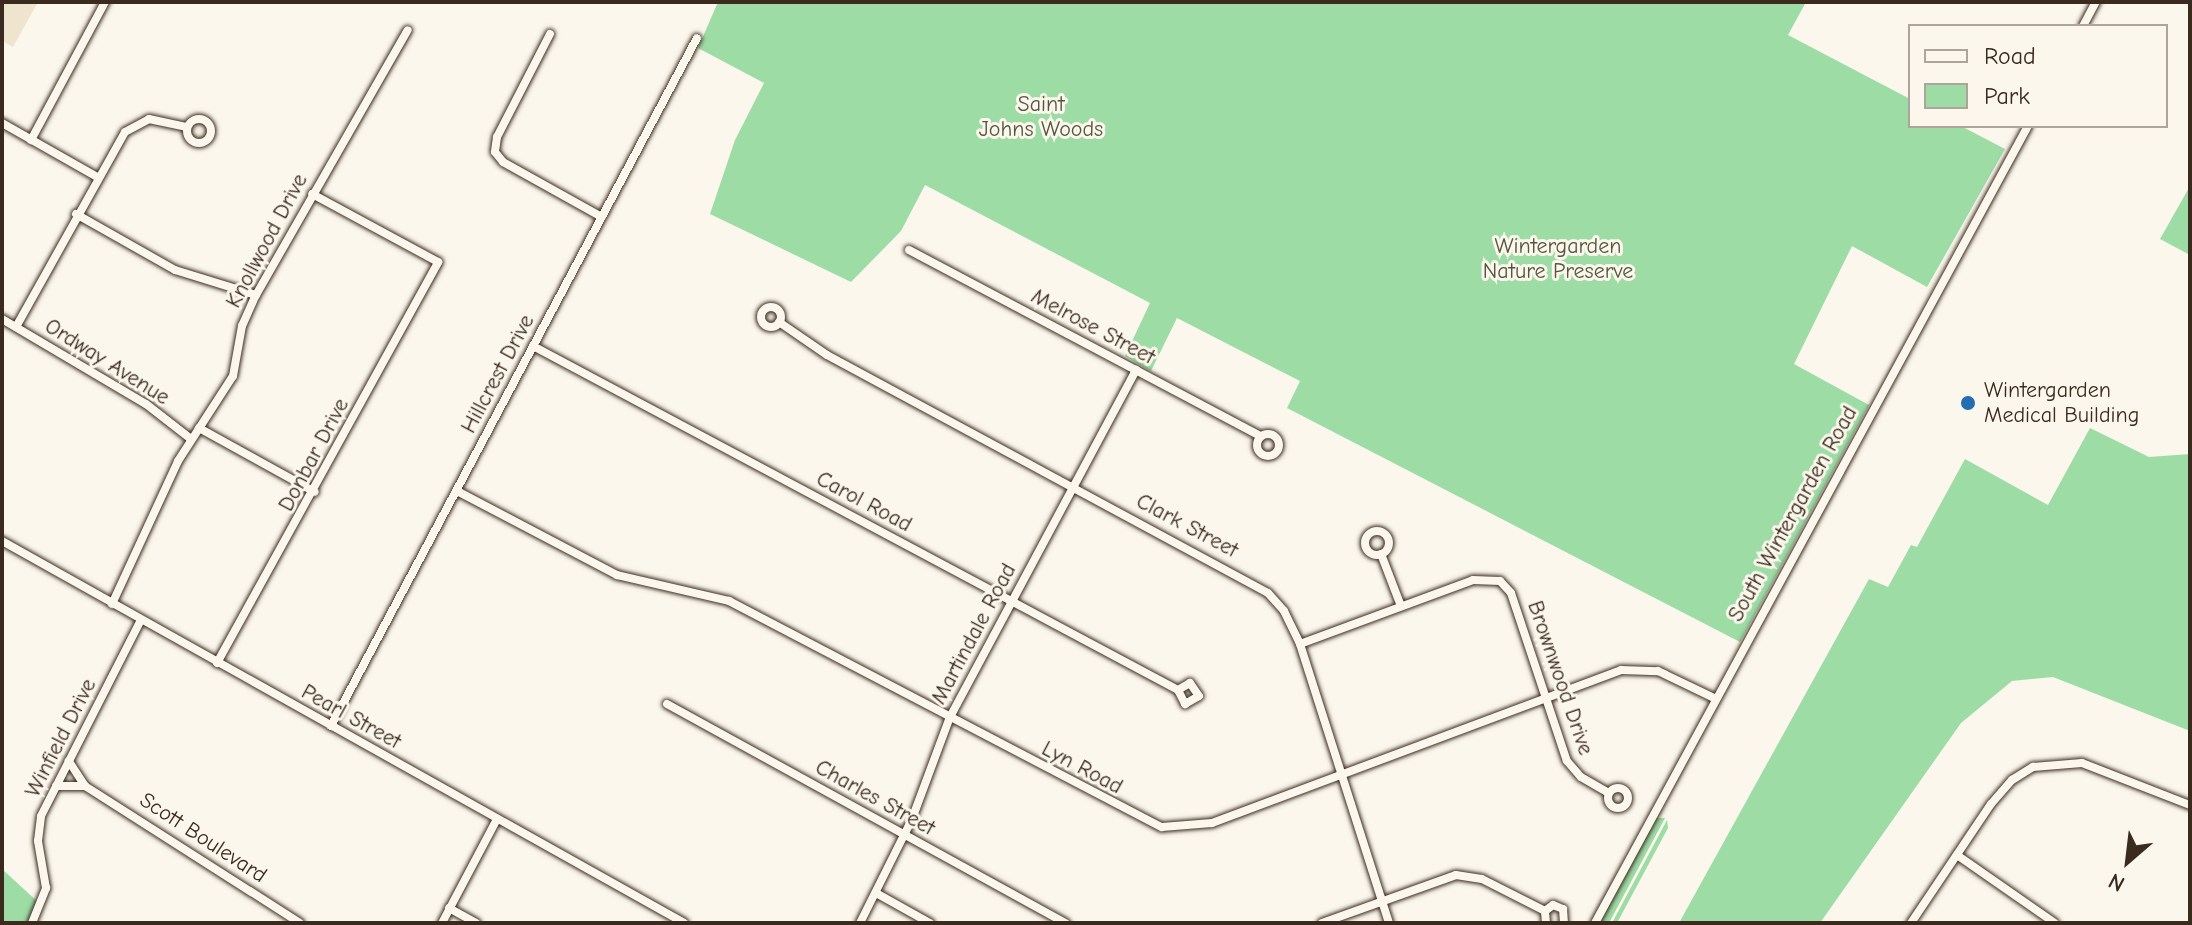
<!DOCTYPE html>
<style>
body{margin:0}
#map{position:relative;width:2192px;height:925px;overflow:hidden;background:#fbf7ec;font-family:"Comic Neue",sans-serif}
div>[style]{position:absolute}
.built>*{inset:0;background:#efe5cf}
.green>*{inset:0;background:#9ddca5}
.roads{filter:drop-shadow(0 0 2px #3b2a1e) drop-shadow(0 0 2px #3b2a1e)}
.minor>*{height:8px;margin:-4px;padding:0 4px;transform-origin:4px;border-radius:4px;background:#fbf7ec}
.minor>.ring{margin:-4px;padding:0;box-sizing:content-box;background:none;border:8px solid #fbf7ec;border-radius:50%}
.dots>*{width:22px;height:22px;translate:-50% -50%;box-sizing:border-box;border:4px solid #fbf7ec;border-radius:50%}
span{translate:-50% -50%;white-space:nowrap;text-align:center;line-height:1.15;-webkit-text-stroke:6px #fbf7ec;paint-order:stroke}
.park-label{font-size:22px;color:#545640}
.street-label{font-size:22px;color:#3b2a1e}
.poi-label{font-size:22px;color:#3b2a1e}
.left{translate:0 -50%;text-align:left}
.frame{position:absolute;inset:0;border:4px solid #3b2a1e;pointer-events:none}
.legend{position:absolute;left:1908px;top:24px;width:260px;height:104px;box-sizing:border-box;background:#fbf7ec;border:2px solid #aea59a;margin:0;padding:10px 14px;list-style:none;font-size:24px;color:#3b2a1e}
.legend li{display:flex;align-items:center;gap:16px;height:40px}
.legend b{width:40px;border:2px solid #aea59a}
.north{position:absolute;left:2088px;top:821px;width:80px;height:80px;-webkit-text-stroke:6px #fbf7ec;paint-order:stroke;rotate:208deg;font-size:22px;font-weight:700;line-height:32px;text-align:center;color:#3b2a1e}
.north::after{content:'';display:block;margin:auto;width:28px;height:36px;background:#3b2a1e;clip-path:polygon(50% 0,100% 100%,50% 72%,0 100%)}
</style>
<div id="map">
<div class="built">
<div style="clip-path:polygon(2px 2px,38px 2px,13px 47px,2px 41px)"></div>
</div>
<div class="green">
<div style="clip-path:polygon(718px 2px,1806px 2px,1788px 35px,1910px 99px,1910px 126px,1961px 126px,2005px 149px,1927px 287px,1852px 246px,1794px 364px,1869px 405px,1740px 642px,1287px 408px,1300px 381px,1177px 318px,1151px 371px,1138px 364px,1125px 356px,1150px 303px,925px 185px,901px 231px,851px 282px,710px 214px,735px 140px,764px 83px,698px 48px)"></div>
<div style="clip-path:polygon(2190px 186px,2190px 255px,2160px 239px)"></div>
<div style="clip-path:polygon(2090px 428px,2149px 457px,2190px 454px,2190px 731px,2053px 677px,2012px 681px,1961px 723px,1820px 923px,1679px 923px,1869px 579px,1888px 587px,1911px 545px,1917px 547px,1965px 459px,2048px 505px)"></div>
<div style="clip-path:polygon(1656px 818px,1665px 818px,1609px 923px,1600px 923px)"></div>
<div style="clip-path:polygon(1667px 820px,1668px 828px,1617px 923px,1612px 923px)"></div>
<div style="clip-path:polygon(2px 869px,39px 903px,28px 923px,2px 923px)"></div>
</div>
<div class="roads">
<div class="minor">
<div style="left:2083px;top:26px;width:27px;rotate:-62deg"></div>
<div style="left:550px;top:34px;width:116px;rotate:117.2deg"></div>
<div style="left:497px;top:137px;width:15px;rotate:98deg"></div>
<div style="left:495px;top:152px;width:13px;rotate:51deg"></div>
<div style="left:503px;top:162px;width:113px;rotate:29.1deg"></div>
<div class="ring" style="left:187px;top:119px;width:16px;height:16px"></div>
<div style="left:2px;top:123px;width:109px;rotate:29.6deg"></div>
<div style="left:31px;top:140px;width:157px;rotate:-61.8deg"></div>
<div style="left:76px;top:214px;width:114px;rotate:29.5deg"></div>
<div style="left:175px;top:270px;width:85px;rotate:17.2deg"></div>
<div style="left:909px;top:250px;width:398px;rotate:27.9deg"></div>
<div class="ring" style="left:761px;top:307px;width:12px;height:12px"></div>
<div style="left:2px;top:319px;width:167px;rotate:30.6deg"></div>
<div style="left:146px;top:404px;width:57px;rotate:37.9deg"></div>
<div style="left:779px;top:322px;width:58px;rotate:34.5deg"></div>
<div style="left:827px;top:355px;width:501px;rotate:28.35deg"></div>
<div style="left:1268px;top:593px;width:24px;rotate:48deg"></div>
<div style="left:1284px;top:611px;width:37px;rotate:64deg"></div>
<div style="left:1300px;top:644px;width:293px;rotate:72.3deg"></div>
<div style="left:16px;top:327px;width:223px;rotate:-60.8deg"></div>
<div style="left:125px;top:132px;width:27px;rotate:-28deg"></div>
<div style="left:149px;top:119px;width:39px;rotate:12deg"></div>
<div style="left:533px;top:346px;width:731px;rotate:28.07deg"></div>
<div style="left:1178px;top:690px;width:16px;rotate:63deg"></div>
<div style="left:1185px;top:704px;width:16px;rotate:-30deg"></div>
<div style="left:1199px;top:696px;width:16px;rotate:-125deg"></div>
<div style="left:1190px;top:683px;width:14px;rotate:150deg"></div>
<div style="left:199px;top:428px;width:132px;rotate:28.9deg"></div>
<div class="ring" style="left:1257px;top:434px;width:14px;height:14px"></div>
<div style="left:457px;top:491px;width:181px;rotate:27.7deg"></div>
<div style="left:617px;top:575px;width:115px;rotate:13.1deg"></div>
<div style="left:729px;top:601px;width:488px;rotate:27.6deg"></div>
<div style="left:1162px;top:827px;width:50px;rotate:-4.6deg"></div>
<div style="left:1212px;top:823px;width:437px;rotate:-20.5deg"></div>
<div style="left:1621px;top:670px;width:37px;rotate:2deg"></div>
<div style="left:1658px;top:671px;width:62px;rotate:25.7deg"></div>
<div class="ring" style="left:1365px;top:531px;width:16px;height:16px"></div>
<div style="left:2px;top:541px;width:782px;rotate:29.25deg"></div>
<div style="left:1381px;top:554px;width:56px;rotate:69deg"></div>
<div style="left:112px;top:604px;width:157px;rotate:-65.2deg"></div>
<div style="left:178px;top:461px;width:101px;rotate:-57.1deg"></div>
<div style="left:233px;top:376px;width:51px;rotate:-79.8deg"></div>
<div style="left:242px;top:326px;width:34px;rotate:-66deg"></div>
<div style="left:256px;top:295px;width:305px;rotate:-60.2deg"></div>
<div style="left:1300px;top:644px;width:184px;rotate:-20.3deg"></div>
<div style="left:1473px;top:580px;width:27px;rotate:2deg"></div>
<div style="left:1500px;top:581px;width:16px;rotate:47deg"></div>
<div style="left:1511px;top:593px;width:177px;rotate:71.6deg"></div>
<div style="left:1567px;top:761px;width:21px;rotate:49deg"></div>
<div style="left:1581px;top:777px;width:32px;rotate:30deg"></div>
<div style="left:217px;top:663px;width:458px;rotate:-61.1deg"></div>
<div style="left:438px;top:262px;width:143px;rotate:-151.6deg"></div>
<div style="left:667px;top:704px;width:455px;rotate:28.8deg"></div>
<div style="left:331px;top:726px;width:779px;rotate:-61.99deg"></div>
<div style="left:56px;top:786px;width:29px"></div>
<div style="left:85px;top:786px;width:30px;rotate:-123deg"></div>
<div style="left:85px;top:786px;width:255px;rotate:32.5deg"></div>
<div class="ring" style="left:1608px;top:788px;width:12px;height:12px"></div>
<div style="left:1957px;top:855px;width:119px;rotate:34.8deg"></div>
<div style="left:876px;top:893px;width:62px;rotate:29.1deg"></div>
<div style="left:449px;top:908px;width:31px;rotate:29deg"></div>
<div style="left:32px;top:923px;width:38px;rotate:-68deg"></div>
<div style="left:46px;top:888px;width:48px;rotate:-99.7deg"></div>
<div style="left:38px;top:841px;width:25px;rotate:-83deg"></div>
<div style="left:41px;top:816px;width:220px;rotate:-63deg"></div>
<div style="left:442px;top:923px;width:118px;rotate:-62.1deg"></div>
<div style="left:860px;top:923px;width:116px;rotate:-63.4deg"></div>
<div style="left:912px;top:819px;width:109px;rotate:-69.6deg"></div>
<div style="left:950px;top:717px;width:394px;rotate:-61.8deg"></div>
<div style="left:1322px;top:923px;width:142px;rotate:-19.7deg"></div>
<div style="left:1456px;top:875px;width:26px;rotate:9deg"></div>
<div style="left:1482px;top:879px;width:71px;rotate:26.9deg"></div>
<div style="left:1546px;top:923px;width:12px;rotate:-95deg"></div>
<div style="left:1545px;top:911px;width:10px;rotate:-37deg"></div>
<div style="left:1553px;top:905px;width:11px;rotate:22deg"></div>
<div style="left:1563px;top:909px;width:14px;rotate:86deg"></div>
<div style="left:1595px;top:923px;width:907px;rotate:-61.49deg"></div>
<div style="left:1911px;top:923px;width:143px;rotate:-56.1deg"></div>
<div style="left:1991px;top:804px;width:32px;rotate:-49deg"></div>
<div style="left:2012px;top:780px;width:25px;rotate:-32deg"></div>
<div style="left:2033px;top:767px;width:49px;rotate:-4.7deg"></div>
<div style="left:2082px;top:763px;width:116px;rotate:21.3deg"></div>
</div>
</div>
<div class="dots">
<div style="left:1968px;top:403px;background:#1f6fb2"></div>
</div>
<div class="park-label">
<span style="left:1041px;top:117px">Saint<br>Johns Woods</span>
<span style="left:1558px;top:259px">Wintergarden<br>Nature Preserve</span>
</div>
<div class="street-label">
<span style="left:267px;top:241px;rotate:-62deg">Knollwood Drive</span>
<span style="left:1093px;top:327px;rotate:28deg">Melrose Street</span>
<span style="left:107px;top:362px;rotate:32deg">Ordway Avenue</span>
<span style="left:498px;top:374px;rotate:-62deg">Hillcrest Drive</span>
<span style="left:314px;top:455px;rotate:-62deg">Donbar Drive</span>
<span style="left:864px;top:502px;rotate:28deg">Carol Road</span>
<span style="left:1793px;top:514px;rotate:-61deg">South Wintergarden Road</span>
<span style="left:1187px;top:526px;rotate:28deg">Clark Street</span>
<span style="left:974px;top:634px;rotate:-62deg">Martindale Road</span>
<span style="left:1560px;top:678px;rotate:71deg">Brownwood Drive</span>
<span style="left:351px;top:717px;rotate:29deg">Pearl Street</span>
<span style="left:61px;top:738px;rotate:-63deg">Winfield Drive</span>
<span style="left:1082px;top:768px;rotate:28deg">Lyn Road</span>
<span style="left:875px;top:798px;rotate:29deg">Charles Street</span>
<span style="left:203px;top:838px;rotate:33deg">Scott Boulevard</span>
</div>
<div class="poi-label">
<span class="left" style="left:1984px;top:403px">Wintergarden<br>Medical Building</span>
</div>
<div class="frame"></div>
<ul class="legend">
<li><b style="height:10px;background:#fbf7ec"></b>Road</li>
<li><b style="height:22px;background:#9ddca5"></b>Park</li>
</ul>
<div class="north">N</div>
</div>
